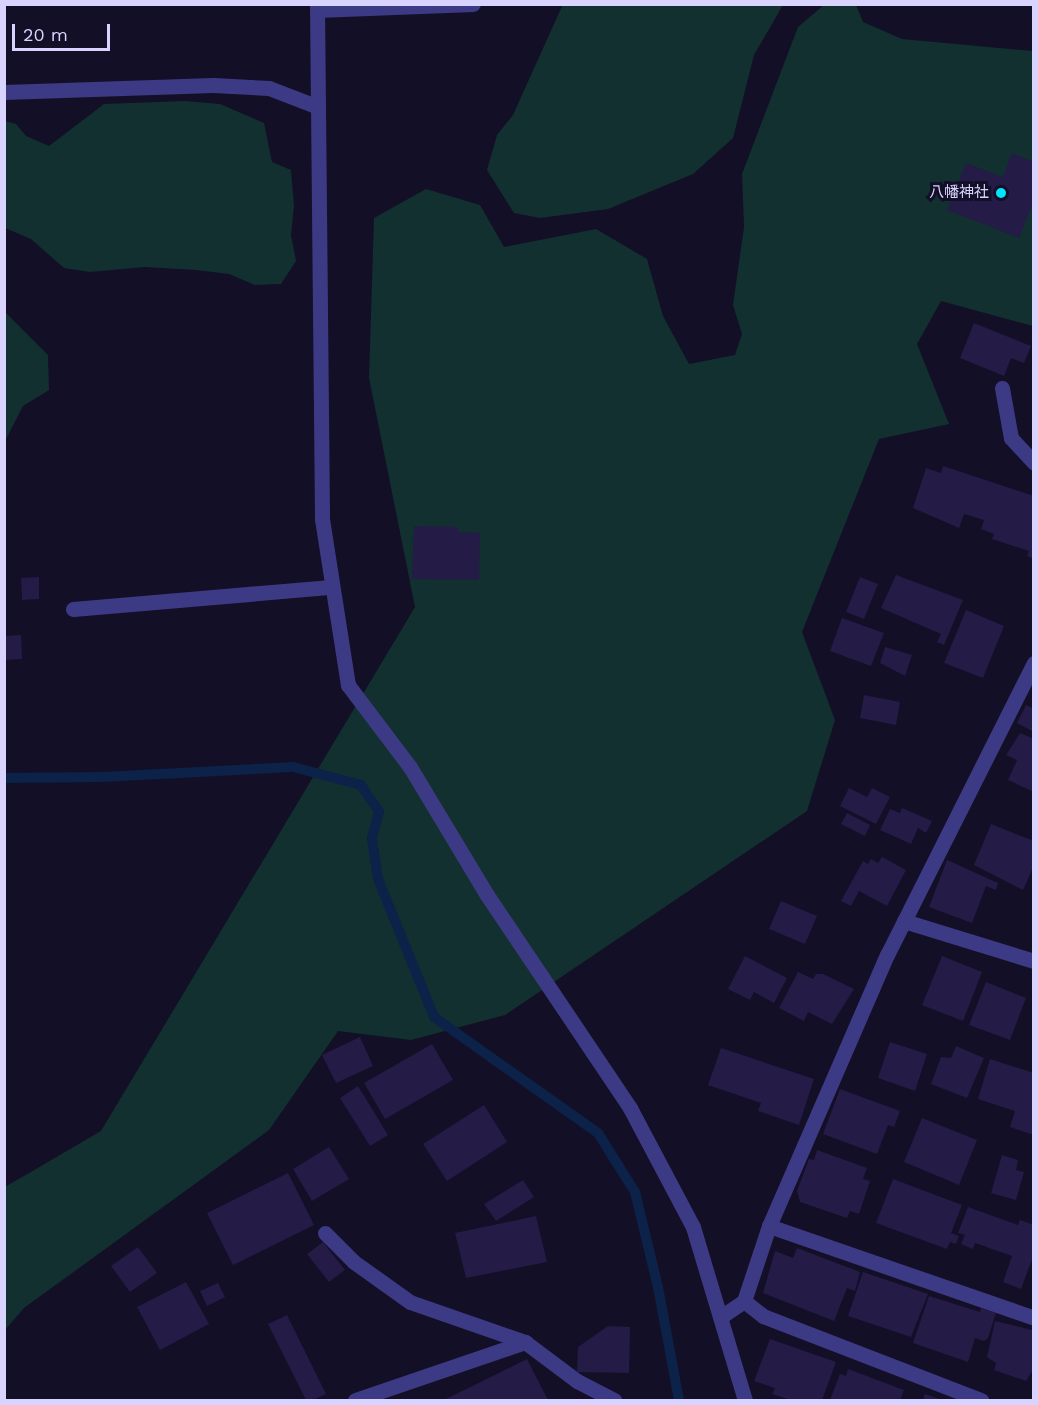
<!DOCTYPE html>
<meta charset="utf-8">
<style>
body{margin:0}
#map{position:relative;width:1038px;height:1405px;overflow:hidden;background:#130f26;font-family:"Work Sans","Noto Sans JP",sans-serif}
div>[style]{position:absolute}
.green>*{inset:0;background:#12302f}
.stream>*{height:10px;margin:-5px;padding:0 5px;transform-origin:5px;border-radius:5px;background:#0c2248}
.building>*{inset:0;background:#241b47}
.minor>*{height:15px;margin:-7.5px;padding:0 7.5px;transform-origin:7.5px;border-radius:7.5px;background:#3d3a85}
.dots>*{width:16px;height:16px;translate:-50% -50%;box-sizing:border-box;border:3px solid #130f26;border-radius:50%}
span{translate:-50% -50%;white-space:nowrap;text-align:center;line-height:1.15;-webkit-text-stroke:6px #130f26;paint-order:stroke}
.poi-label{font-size:15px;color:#d9d4ff}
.right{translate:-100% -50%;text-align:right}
.frame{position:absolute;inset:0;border:6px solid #d9d4ff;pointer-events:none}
.scale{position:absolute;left:12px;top:24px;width:98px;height:27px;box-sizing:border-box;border:3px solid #d9d4ff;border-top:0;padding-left:8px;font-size:18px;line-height:21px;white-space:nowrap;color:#d9d4ff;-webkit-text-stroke:4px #130f26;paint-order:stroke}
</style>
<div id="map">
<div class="green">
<div style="clip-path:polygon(563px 4px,783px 4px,783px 5px,754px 55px,733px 138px,693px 174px,608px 209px,540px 218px,514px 213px,487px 170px,497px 135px,513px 115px)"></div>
<div style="clip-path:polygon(824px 5px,856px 5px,863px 22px,902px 39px,1033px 51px,1033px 326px,941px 301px,917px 344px,949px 424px,879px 439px,802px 632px,835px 720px,807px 811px,505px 1015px,411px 1040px,338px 1031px,269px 1130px,24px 1308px,5px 1330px,5px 1187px,101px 1131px,415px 607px,369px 378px,374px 218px,426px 189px,480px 205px,504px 247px,596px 229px,647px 259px,663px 316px,689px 364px,735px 355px,742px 334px,733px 305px,744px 227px,742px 174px,798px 27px)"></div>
<div style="clip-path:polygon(185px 101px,220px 104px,264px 123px,272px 162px,291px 170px,294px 206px,291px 235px,296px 261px,281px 284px,255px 285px,229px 274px,196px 270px,145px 267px,90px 272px,64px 268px,31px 239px,5px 228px,5px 121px,16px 124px,26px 136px,49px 146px,104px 104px)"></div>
<div style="clip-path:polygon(5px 312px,48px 355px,49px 390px,23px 406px,5px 441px)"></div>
</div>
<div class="stream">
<div style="left:4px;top:778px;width:98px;rotate:-0.6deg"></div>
<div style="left:102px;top:777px;width:191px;rotate:-3deg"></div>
<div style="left:293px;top:767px;width:70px;rotate:14.8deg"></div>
<div style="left:361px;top:785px;width:32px;rotate:56deg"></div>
<div style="left:379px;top:812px;width:27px;rotate:105deg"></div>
<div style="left:372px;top:838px;width:41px;rotate:81.7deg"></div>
<div style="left:378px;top:879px;width:149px;rotate:67.9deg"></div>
<div style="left:434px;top:1017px;width:201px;rotate:35.3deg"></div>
<div style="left:598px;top:1133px;width:70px;rotate:57.9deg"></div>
<div style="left:635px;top:1192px;width:98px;rotate:76.4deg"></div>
<div style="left:658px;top:1287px;width:115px;rotate:79.5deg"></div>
</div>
<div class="building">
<div style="clip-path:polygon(1012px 153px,1034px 162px,1034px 200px,1019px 238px,947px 210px,966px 163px,1003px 177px)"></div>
<div style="clip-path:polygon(974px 323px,1031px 346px,1024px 363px,1011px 358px,1004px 376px,960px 358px)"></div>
<div style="clip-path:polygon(943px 466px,1034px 496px,1034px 559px,1027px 556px,1029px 551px,992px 539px,994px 534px,981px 529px,984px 520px,964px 514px,959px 528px,913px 508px,926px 468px,941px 473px)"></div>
<div style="clip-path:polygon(414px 526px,458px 527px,458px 532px,480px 533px,479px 580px,412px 579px)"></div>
<div style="clip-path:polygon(896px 575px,963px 600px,944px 645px,937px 642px,941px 634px,881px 608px)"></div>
<div style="clip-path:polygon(39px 577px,39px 599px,22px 600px,21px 578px)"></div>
<div style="clip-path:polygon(860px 577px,878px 584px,864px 619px,846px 612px)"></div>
<div style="clip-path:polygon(966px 610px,1004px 626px,983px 678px,944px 663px)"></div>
<div style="clip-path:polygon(842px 618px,884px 633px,871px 666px,830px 651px)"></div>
<div style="clip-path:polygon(21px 635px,22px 659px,4px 660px,4px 636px)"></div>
<div style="clip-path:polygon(885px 647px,912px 655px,905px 676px,880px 663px)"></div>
<div style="clip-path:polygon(864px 695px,900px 702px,896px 725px,860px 718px)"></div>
<div style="clip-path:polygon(1026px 705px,1034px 709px,1034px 732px,1017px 723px)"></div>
<div style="clip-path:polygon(1020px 733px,1034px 739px,1034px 792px,1008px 780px,1017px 760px,1006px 755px)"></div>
<div style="clip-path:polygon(849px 788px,867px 797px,872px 788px,890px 797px,876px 824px,840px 806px)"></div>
<div style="clip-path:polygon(902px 808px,932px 821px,926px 833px,918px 828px,911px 844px,880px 830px,890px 809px,900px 813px)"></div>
<div style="clip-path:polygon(847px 813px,870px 825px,865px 836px,841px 824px)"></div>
<div style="clip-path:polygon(991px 824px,1034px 841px,1034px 865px,1023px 890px,974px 865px)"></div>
<div style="clip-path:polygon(882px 857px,906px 870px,887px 906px,859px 891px,851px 906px,841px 901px,863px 861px,868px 864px,871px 859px,878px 863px)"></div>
<div style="clip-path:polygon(947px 860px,998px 883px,996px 890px,986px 886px,972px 923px,929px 907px)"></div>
<div style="clip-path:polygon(781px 901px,817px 916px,805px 944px,769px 929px)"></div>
<div style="clip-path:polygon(745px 956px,787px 978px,774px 1003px,754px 992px,750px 1000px,728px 989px)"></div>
<div style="clip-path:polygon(942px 956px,982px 972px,963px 1021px,922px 1005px)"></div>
<div style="clip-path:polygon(798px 972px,813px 979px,816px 974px,823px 974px,854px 989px,832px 1024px,808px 1012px,804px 1021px,779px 1008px)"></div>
<div style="clip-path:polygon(986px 982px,1026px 998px,1010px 1040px,969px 1025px)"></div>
<div style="clip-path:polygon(360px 1037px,373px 1066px,336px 1083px,322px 1055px)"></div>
<div style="clip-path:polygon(890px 1042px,927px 1054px,915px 1091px,878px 1078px)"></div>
<div style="clip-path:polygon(432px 1044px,453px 1080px,385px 1119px,364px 1083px)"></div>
<div style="clip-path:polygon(956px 1046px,984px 1058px,967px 1098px,931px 1084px,941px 1057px,951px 1058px)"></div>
<div style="clip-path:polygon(721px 1048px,814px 1079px,799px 1125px,758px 1111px,761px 1103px,708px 1085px)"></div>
<div style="clip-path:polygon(990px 1059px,1034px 1073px,1034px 1135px,1010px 1127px,1015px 1111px,978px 1099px)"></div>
<div style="clip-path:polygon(358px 1086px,388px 1135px,370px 1146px,340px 1098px)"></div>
<div style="clip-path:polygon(840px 1089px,900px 1111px,894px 1127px,888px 1125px,877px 1154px,823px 1134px)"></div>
<div style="clip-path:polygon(484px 1105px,507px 1142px,447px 1181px,423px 1144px)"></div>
<div style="clip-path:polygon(922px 1118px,977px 1140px,959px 1185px,904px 1162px)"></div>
<div style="clip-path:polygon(329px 1147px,349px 1179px,312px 1201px,293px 1169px)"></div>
<div style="clip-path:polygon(817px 1150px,867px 1168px,863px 1179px,870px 1181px,859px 1214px,850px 1211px,847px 1218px,800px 1202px,797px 1191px,809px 1159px,814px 1160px)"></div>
<div style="clip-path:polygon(1002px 1155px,1018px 1160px,1016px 1170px,1024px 1172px,1016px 1200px,991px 1193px)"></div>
<div style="clip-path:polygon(288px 1173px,314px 1225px,233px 1265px,207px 1213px)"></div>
<div style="clip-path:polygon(893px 1179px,962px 1205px,951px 1233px,959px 1236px,956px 1244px,950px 1242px,947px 1249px,876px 1223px)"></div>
<div style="clip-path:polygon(523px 1180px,534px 1197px,496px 1221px,484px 1204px)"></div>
<div style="clip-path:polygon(968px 1207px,1018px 1225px,1020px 1220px,1034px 1225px,1034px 1254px,1021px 1289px,1003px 1282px,1012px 1256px,975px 1243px,973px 1249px,961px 1244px,965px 1235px,958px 1233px)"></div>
<div style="clip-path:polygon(536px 1216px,547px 1262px,466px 1278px,455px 1233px)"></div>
<div style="clip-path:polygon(323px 1242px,345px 1270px,329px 1282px,307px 1254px)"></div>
<div style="clip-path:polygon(138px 1247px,157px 1273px,130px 1292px,111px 1266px)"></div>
<div style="clip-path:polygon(797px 1248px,860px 1272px,855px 1291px,847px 1288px,834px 1321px,763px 1293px,775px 1251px,793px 1258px)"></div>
<div style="clip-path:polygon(863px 1272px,928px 1294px,911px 1337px,848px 1316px)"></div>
<div style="clip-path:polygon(186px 1282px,209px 1324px,160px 1350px,137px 1307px)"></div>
<div style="clip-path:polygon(218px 1283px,225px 1297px,207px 1306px,200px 1291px)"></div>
<div style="clip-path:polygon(929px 1296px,980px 1312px,981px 1308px,996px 1313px,988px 1338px,984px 1341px,975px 1338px,968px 1362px,913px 1343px)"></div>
<div style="clip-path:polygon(287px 1315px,326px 1394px,313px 1400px,306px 1400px,268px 1324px)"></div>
<div style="clip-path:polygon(995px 1321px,1032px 1330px,1034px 1368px,1026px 1381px,994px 1370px,996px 1363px,987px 1357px)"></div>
<div style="clip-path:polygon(608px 1326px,630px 1327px,629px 1373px,577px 1372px,578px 1347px)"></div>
<div style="clip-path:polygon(770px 1339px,836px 1362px,822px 1400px,791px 1400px,772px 1394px,775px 1388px,754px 1381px)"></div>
<div style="clip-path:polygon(527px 1359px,548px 1400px,444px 1400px)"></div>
<div style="clip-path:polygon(848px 1369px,904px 1390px,900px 1400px,830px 1400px,840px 1374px,846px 1376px)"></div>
<div style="clip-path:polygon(925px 1394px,942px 1400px,923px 1400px)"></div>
</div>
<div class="minor">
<div style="left:317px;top:4px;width:515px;rotate:89.44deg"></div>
<div style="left:322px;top:519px;width:168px;rotate:81.1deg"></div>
<div style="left:348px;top:685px;width:103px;rotate:52.9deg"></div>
<div style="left:410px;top:767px;width:149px;rotate:59deg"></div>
<div style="left:487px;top:895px;width:257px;rotate:56.1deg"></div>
<div style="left:630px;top:1108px;width:135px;rotate:62.1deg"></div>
<div style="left:693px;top:1227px;width:181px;rotate:73.3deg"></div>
<div style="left:317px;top:10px;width:156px;rotate:-2.2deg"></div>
<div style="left:4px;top:92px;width:209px;rotate:-1.9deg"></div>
<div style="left:213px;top:85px;width:56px;rotate:3.1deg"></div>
<div style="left:269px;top:88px;width:50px;rotate:21deg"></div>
<div style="left:1002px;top:388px;width:51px;rotate:79.8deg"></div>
<div style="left:1011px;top:438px;width:34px;rotate:47deg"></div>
<div style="left:73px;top:609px;width:259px;rotate:-4.9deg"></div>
<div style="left:904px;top:921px;width:136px;rotate:17.1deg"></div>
<div style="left:769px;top:1226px;width:281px;rotate:19.1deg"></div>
<div style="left:325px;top:1233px;width:41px;rotate:45deg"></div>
<div style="left:354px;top:1262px;width:69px;rotate:35.5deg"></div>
<div style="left:410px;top:1302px;width:122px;rotate:19.2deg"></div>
<div style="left:744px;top:1301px;width:24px;rotate:38deg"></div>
<div style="left:763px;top:1316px;width:234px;rotate:21.1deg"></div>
<div style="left:722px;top:1316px;width:27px;rotate:-34deg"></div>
<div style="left:744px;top:1301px;width:79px;rotate:-71.6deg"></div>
<div style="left:769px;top:1226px;width:296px;rotate:-66.5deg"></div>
<div style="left:887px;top:955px;width:327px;rotate:-63.3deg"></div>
<div style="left:355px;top:1400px;width:180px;rotate:-18.8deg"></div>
<div style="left:525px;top:1342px;width:65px;rotate:36.9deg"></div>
<div style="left:577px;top:1381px;width:42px;rotate:27.2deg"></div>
</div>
<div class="dots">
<div style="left:1001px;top:193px;background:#00e5ff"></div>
</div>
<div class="poi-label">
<span class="right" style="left:989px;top:193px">八幡神社</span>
</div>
<div class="frame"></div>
<div class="scale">20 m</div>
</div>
